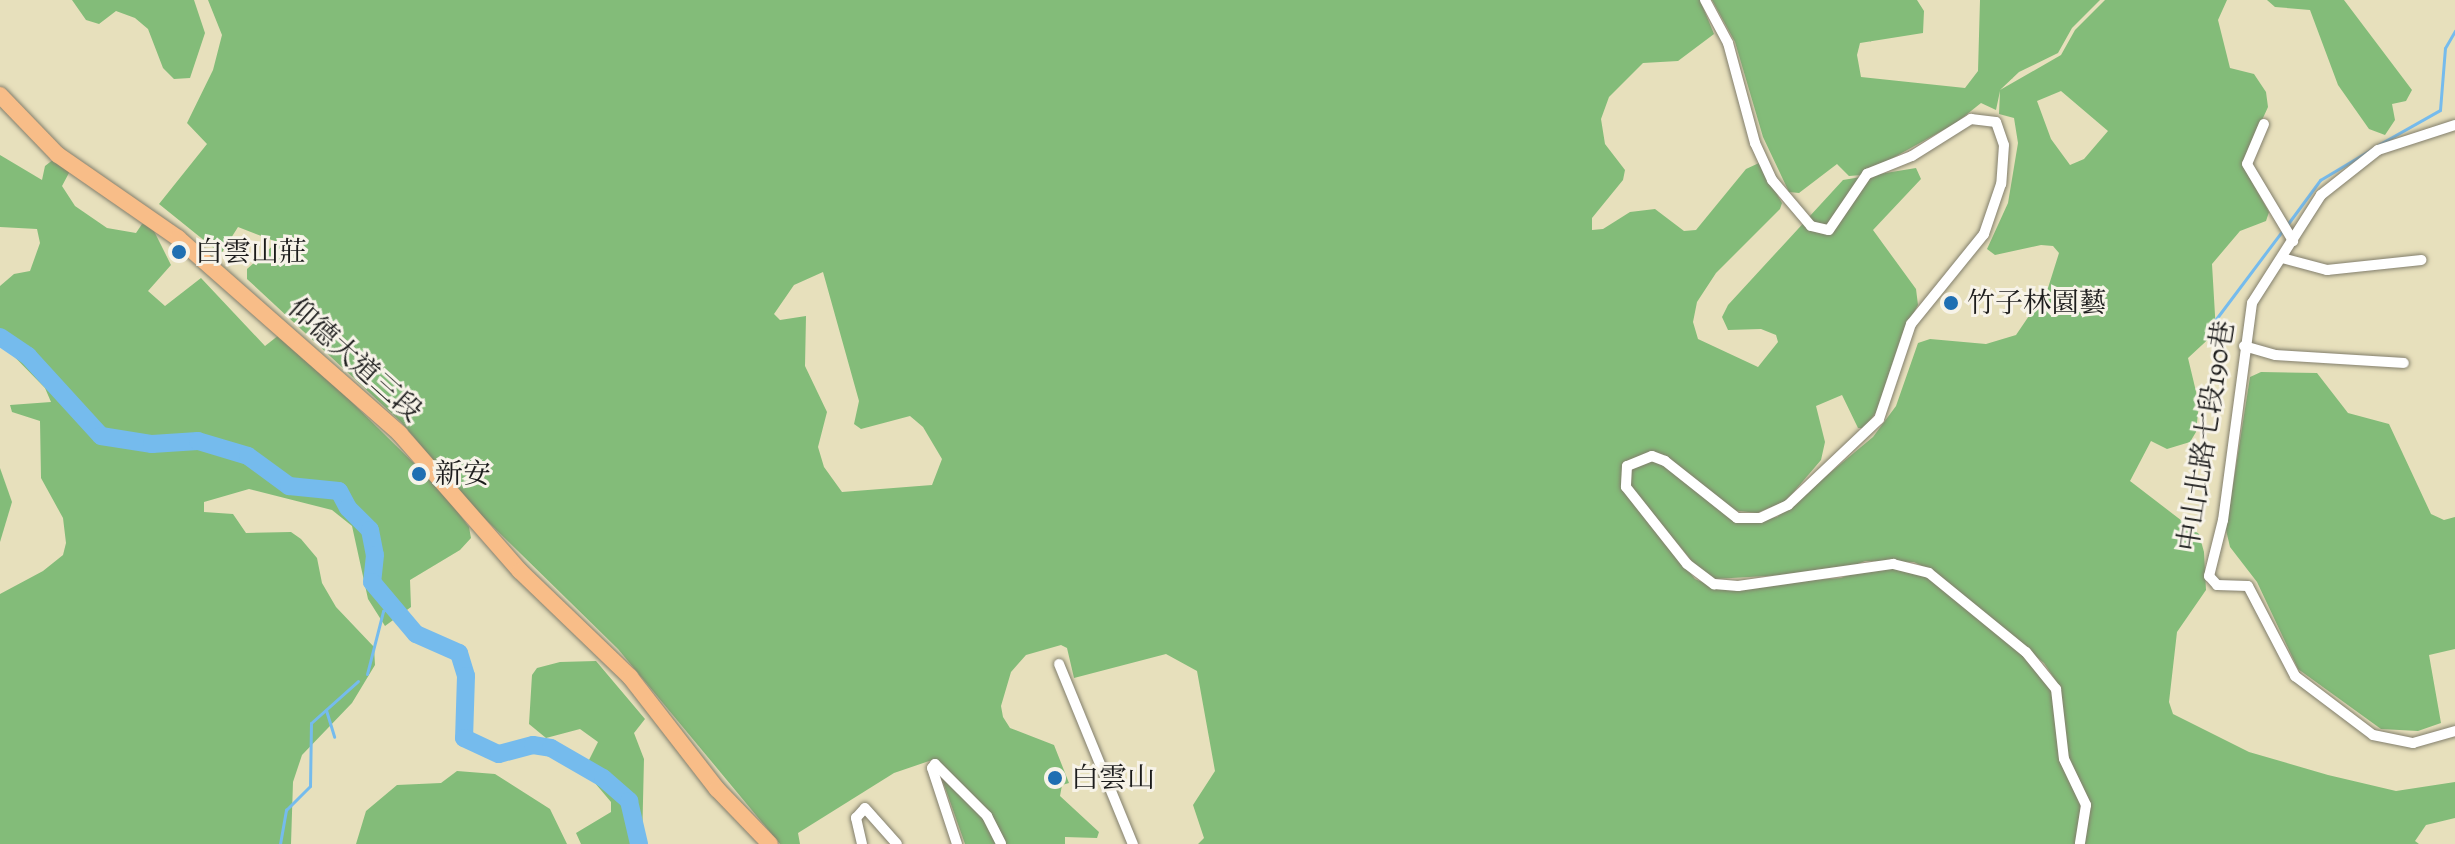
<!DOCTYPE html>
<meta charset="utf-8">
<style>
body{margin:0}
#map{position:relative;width:2455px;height:844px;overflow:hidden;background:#e7e0bc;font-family:Alegreya,"Noto Serif TC",serif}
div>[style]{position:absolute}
.forest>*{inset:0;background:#83bc79}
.stream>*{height:3px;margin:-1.5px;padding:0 1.5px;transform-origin:1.5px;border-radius:1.5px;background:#75bbed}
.river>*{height:18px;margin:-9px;padding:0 9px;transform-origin:9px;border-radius:9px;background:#75bbed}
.roads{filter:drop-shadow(0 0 2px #827e6c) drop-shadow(0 0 2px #827e6c)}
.minor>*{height:10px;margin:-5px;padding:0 5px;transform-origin:5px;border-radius:5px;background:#fff}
.primary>*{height:16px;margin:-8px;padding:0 8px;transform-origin:8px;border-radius:8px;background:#f8bd88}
.dots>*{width:22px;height:22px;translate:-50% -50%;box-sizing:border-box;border:4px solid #f7f3e8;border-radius:50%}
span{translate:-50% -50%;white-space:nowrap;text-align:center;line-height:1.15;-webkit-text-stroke:6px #f7f3e8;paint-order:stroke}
.poi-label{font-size:28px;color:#1c1c1c}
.left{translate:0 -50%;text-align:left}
.street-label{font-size:28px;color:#1c1c1c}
</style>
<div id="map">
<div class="forest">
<div style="clip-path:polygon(72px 0,194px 0,205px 33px,190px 78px,174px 79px,163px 68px,148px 29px,135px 18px,116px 11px,99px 24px,86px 20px)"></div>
<div style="clip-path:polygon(evenodd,208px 0,1700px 0,1714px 34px,1678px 61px,1643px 63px,1609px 97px,1601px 119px,1605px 144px,1625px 170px,1623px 180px,1592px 218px,1592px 230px,1603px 229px,1630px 212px,1655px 209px,1684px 231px,1696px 230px,1746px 169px,1759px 163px,1782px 203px,1780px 209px,1716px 273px,1697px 302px,1693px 322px,1698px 339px,1758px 367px,1778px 342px,1776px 335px,1761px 329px,1728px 330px,1722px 317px,1728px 305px,1843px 180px,1916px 168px,1921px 179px,1873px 230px,1916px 289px,1918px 305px,1903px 332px,1884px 402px,1864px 428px,1858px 428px,1842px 395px,1816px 406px,1825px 442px,1821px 460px,1786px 501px,1757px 513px,1731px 510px,1654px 453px,1625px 465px,1621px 480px,1625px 490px,1695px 579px,1714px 587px,1841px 578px,1866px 568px,1893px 567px,1928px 577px,2038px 668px,2052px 691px,2059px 759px,2081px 805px,2078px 844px,1198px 844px,1204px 838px,1193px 805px,1215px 771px,1197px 671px,1166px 654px,1074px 678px,1067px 648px,1061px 645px,1026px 655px,1011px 672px,1001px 706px,1003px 717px,1010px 728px,1054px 745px,1069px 783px,1062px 785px,1060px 796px,1099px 832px,1097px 838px,1065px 837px,1065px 844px,965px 844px,935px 759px,894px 773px,798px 833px,800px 844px,780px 844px,618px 649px,472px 506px,401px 422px,247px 279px,247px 269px,277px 242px,238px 227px,221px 254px,159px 204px,207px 144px,187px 123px,213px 70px,222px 35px,208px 0,823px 272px,859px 401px,854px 424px,861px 429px,910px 416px,923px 427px,942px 459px,932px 485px,842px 492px,824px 467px,818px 447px,827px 412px,805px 366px,806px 316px,780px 320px,774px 314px,794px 285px,823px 272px)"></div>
<div style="clip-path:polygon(evenodd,1712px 0,1917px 0,1924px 11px,1923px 33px,1860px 43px,1857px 55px,1861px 77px,1965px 88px,1978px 71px,1980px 0,2100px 0,2072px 28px,2058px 53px,2019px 72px,2000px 90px,2061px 55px,2075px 30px,2105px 0,2227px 0,2218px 20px,2230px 68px,2254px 74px,2266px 92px,2268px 107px,2242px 164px,2269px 212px,2266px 221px,2240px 231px,2212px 264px,2216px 332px,2188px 358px,2199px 404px,2196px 432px,2190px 442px,2167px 449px,2151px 441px,2130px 481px,2199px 534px,2204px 552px,2206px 590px,2177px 632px,2169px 702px,2173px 714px,2249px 752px,2328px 775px,2396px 791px,2455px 782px,2455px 818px,2426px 825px,2415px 841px,2419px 844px,2085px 844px,2090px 803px,2068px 757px,2060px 687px,2044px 663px,1932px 571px,1914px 562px,1865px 561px,1839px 572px,1714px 579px,1701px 572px,1628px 484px,1630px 468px,1649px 459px,1663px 464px,1737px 523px,1777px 517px,1873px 437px,1896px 406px,1918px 343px,1930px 339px,1986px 344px,2016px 335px,2048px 288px,2059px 253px,2053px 246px,2041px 245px,1995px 255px,1987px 249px,2008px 203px,2018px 143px,2014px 118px,1999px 114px,2000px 91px,1996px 110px,1981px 103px,1956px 123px,1862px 175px,1849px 176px,1837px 164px,1799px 193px,1789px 192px,1763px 137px,1735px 42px,1712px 0,2061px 91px,2108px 131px,2084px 159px,2070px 165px,2051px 139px,2037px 101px,2061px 91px)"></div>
<div style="clip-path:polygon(2267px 0,2344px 0,2412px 90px,2406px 101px,2392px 104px,2395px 120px,2385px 135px,2369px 129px,2338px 85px,2310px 10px,2275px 7px)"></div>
<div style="clip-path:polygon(0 155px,42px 180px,45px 166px,54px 159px,70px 171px,62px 186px,75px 206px,107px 228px,136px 233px,142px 224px,151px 225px,171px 265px,148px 291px,165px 306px,201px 278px,265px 346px,279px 335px,313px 364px,442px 491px,469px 527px,471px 538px,460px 550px,410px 580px,411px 607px,385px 626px,368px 599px,352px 526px,332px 510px,249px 489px,204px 502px,204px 512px,233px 514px,246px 533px,291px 532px,301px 539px,317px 558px,322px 583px,336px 607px,374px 647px,375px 665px,352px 703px,302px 755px,293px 782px,291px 844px,0 844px,0 594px,43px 571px,63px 555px,66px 543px,63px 518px,41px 478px,40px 421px,12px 412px,10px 405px,51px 402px,45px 388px,0 342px,0 286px,14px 274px,30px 271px,40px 243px,37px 229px,0 227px)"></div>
<div style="clip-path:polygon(2261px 372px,2317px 373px,2348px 413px,2389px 424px,2431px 514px,2444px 520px,2455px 517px,2455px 649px,2429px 655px,2441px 723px,2418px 731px,2381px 729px,2298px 669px,2257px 582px,2230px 547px,2226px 530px,2250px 377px)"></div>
<div style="clip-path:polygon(0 468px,12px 502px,0 542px)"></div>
<div style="clip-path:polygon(560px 662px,596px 661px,645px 719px,634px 733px,644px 759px,642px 844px,581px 844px,576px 833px,611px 812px,611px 802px,584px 770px,598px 742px,580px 729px,546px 738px,529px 724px,532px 675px,537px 668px)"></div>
<div style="clip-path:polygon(457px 771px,495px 774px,550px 809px,567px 844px,356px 844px,366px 811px,397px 785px,441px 783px)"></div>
</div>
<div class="stream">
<div style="left:2378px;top:145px;width:71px;rotate:-29.4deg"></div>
<div style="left:2440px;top:110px;width:62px;rotate:-85.4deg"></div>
<div style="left:2445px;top:48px;width:20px;rotate:-60deg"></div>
<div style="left:2287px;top:225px;width:56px;rotate:-53.7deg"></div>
<div style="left:2320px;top:180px;width:61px;rotate:-30.8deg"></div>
<div style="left:2210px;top:327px;width:120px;rotate:-53.1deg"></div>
<div style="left:367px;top:674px;width:65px;rotate:-75.7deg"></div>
<div style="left:383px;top:611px;width:12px;rotate:-35deg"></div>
<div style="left:326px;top:710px;width:28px;rotate:73deg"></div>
<div style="left:280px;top:844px;width:35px;rotate:-80deg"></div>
<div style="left:286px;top:810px;width:34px;rotate:-45deg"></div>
<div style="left:310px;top:786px;width:63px;rotate:-89.1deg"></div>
<div style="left:311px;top:723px;width:63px;rotate:-41.8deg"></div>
</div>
<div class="river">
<div style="left:0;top:337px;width:34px;rotate:34deg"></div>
<div style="left:28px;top:356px;width:108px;rotate:47.6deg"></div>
<div style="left:101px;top:436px;width:52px;rotate:8.9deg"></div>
<div style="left:152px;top:444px;width:46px;rotate:-3.7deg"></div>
<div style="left:198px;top:441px;width:52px;rotate:16.7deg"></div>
<div style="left:248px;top:456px;width:51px;rotate:36.2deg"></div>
<div style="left:289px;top:486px;width:50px;rotate:5.7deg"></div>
<div style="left:339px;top:491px;width:19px;rotate:62deg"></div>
<div style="left:348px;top:508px;width:31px;rotate:45deg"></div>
<div style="left:370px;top:530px;width:25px;rotate:79deg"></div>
<div style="left:375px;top:555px;width:27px;rotate:96deg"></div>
<div style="left:372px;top:582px;width:68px;rotate:49.8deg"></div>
<div style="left:416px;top:634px;width:47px;rotate:23.8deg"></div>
<div style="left:459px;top:653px;width:24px;rotate:73deg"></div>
<div style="left:466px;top:676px;width:62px;rotate:91.8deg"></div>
<div style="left:464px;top:738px;width:38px;rotate:25deg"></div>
<div style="left:499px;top:754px;width:35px;rotate:-15deg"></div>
<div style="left:533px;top:745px;width:18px;rotate:9deg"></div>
<div style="left:551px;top:748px;width:60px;rotate:30deg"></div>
<div style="left:603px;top:778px;width:35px;rotate:41deg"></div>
<div style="left:629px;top:801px;width:44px;rotate:76.9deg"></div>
</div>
<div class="roads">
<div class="minor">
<div style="left:1705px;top:0;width:49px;rotate:61.9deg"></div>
<div style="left:1728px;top:43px;width:104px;rotate:74.9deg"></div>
<div style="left:1755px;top:143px;width:41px;rotate:65.3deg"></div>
<div style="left:1772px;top:180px;width:60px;rotate:49.7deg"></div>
<div style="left:1811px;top:226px;width:18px;rotate:13deg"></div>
<div style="left:1829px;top:230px;width:68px;rotate:-55.8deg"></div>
<div style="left:1867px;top:174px;width:48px;rotate:-21.8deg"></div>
<div style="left:1912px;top:156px;width:70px;rotate:-32.1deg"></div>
<div style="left:1971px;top:119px;width:25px;rotate:7deg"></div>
<div style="left:1996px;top:122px;width:24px;rotate:71deg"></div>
<div style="left:2004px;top:145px;width:39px;rotate:94deg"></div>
<div style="left:2001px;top:184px;width:53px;rotate:108.8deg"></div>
<div style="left:1984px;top:234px;width:116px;rotate:129deg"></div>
<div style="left:1911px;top:324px;width:100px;rotate:108.6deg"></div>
<div style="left:1879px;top:419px;width:125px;rotate:136.6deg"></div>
<div style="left:1788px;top:505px;width:31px;rotate:155deg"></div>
<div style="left:1760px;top:518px;width:23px;rotate:180deg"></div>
<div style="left:1737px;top:518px;width:92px;rotate:-141.6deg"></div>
<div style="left:1665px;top:461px;width:14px;rotate:-159deg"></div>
<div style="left:1652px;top:456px;width:27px;rotate:158deg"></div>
<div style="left:1627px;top:466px;width:21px;rotate:93deg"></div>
<div style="left:1626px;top:487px;width:98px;rotate:51.6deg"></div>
<div style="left:1687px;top:564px;width:34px;rotate:37deg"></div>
<div style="left:1714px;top:584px;width:24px;rotate:5deg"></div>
<div style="left:1738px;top:586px;width:157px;rotate:-8.1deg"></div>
<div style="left:1893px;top:564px;width:37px;rotate:14deg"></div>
<div style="left:1929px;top:573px;width:125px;rotate:39.2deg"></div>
<div style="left:2026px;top:652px;width:48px;rotate:51deg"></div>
<div style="left:2056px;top:689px;width:70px;rotate:83.5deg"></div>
<div style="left:2064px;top:759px;width:51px;rotate:64.4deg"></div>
<div style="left:2086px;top:805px;width:39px;rotate:99deg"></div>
<div style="left:2264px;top:124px;width:43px;rotate:113deg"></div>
<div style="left:2247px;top:164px;width:90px;rotate:59.1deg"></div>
<div style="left:2455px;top:125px;width:81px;rotate:162deg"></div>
<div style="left:2378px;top:150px;width:73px;rotate:141.7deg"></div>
<div style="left:2321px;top:195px;width:128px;rotate:122.6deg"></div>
<div style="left:2252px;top:303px;width:219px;rotate:97.6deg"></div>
<div style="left:2223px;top:520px;width:58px;rotate:104deg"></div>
<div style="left:2209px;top:576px;width:12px;rotate:48deg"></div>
<div style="left:2217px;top:585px;width:31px;rotate:2deg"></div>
<div style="left:2248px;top:586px;width:102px;rotate:62.4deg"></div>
<div style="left:2295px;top:676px;width:98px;rotate:37.1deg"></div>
<div style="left:2373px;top:735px;width:41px;rotate:11.3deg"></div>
<div style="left:2413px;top:743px;width:44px;rotate:-15.9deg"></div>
<div style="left:2282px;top:258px;width:47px;rotate:14.9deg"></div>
<div style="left:2327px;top:270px;width:95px;rotate:-6.1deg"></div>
<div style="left:2244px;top:346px;width:33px;rotate:16deg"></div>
<div style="left:2276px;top:355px;width:128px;rotate:3.6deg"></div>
<div style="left:1059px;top:664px;width:195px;rotate:67.7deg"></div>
<div style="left:862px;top:844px;width:27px;rotate:-103deg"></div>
<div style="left:856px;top:818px;width:13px;rotate:-48deg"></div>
<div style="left:865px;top:808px;width:48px;rotate:48.4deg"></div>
<div style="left:957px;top:844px;width:80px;rotate:-108.2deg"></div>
<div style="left:932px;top:768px;width:5px;rotate:-53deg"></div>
<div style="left:935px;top:764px;width:74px;rotate:45deg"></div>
<div style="left:987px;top:816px;width:31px;rotate:63deg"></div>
</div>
<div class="primary">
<div style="left:0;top:95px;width:83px;rotate:46deg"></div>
<div style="left:58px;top:155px;width:146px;rotate:34.7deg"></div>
<div style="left:178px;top:238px;width:296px;rotate:41.4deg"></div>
<div style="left:400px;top:434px;width:182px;rotate:48.8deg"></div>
<div style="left:520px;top:571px;width:153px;rotate:43.9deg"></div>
<div style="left:630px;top:677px;width:142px;rotate:52.2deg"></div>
<div style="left:717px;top:789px;width:76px;rotate:46.1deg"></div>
</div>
</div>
<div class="dots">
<div style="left:179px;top:252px;background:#1f6fb2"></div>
<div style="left:1951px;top:303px;background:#1f6fb2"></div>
<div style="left:419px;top:474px;background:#1f6fb2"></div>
<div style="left:1055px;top:778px;background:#1f6fb2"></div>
</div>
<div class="poi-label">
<span class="left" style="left:195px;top:252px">白雲山莊</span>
<span class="left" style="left:1967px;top:303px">竹子林園藝</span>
<span class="left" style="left:435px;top:474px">新安</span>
<span class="left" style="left:1071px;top:778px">白雲山</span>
</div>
<div class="street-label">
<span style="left:355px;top:360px;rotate:42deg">仰德大道三段</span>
<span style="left:2206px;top:436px;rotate:-81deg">中山北路七段190巷</span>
</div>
</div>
